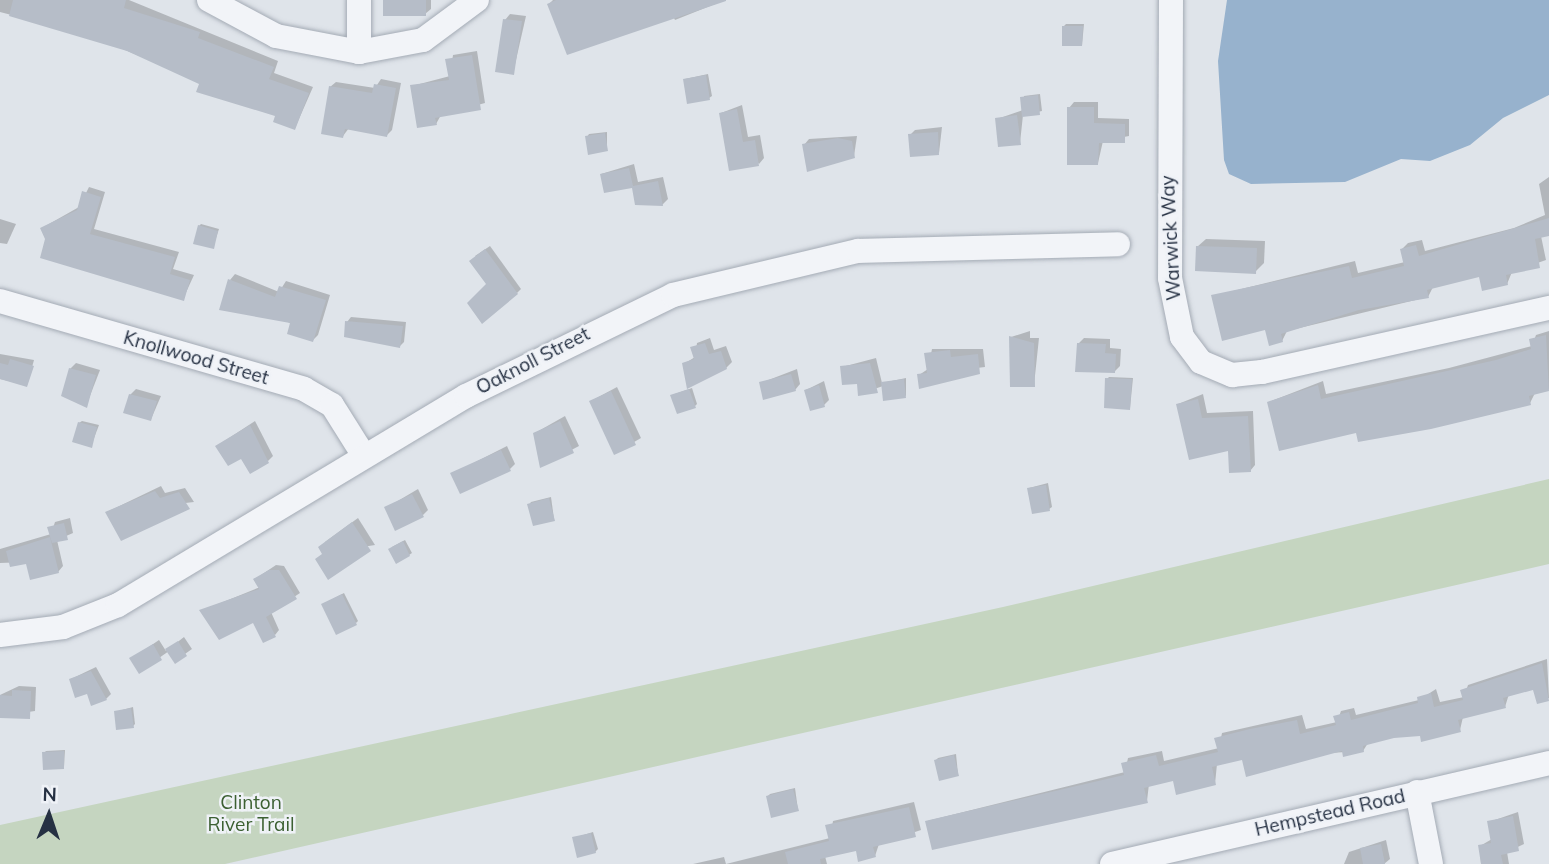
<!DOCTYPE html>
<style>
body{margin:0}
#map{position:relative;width:1549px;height:864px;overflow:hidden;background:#dfe4ea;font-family:Mulish,sans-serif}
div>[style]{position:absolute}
.green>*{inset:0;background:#c5d5c0}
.water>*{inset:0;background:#97b2cd}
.shadow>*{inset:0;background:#0003}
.building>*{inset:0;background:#b6bdc8}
.roads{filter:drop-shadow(0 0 2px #a4abb5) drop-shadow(0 0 2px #a4abb5)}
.minor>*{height:24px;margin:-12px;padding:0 12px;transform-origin:12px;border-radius:12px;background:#f2f4f8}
span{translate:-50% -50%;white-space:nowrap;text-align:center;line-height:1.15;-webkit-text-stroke:5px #eff2f7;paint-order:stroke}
.street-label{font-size:19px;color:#263143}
.park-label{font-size:19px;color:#3c6032}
.north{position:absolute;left:14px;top:780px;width:70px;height:70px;-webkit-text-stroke:5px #eff2f7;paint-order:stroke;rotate:2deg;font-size:19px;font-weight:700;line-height:28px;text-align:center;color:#263143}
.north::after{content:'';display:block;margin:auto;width:24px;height:32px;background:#263143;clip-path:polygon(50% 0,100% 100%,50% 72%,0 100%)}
</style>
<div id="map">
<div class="green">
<div style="clip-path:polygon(1549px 479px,1549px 564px,225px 864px,0 864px,0 825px,1003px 607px)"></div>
</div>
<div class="water">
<div style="clip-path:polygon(1227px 0,1549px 0,1549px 95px,1503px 118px,1470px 145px,1430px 161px,1401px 159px,1345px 182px,1251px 184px,1229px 174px,1224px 160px,1218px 61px)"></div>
</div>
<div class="shadow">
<div style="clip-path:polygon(0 0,129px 0,278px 61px,274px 73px,313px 87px,295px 128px,277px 114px,92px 36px,0 12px)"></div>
<div style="clip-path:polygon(385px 0,431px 0,431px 9px,425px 14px)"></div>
<div style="clip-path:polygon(553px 0,725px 0,675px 20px,672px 14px,549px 4px)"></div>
<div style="clip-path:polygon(510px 14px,526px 16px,513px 73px,505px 20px)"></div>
<div style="clip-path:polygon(1066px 24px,1084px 24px,1082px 45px,1064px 26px)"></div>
<div style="clip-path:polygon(477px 51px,485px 103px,441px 115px,436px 124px,412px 86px,450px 76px,453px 55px)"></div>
<div style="clip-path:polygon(708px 74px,712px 96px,709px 98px,685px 79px)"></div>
<div style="clip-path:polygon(381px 79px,401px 83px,392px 130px,386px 136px,349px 128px,343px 136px,330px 87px,336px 82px,375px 88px)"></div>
<div style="clip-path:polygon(1040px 94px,1042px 111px,1023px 115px,1020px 143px,997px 119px,1023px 110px,1024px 96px)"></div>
<div style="clip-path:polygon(1074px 102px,1098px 102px,1098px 118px,1129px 119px,1129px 136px,1103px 141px,1098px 163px,1069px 108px)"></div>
<div style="clip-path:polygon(742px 105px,748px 137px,760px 135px,764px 158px,759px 164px,721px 113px)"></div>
<div style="clip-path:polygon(942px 127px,939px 153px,910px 135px,915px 130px)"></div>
<div style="clip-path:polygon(607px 132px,607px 150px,587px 137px,589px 134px)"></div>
<div style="clip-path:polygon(857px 136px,854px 156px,804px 145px,809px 139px)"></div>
<div style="clip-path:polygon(634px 164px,638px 182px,663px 177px,668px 199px,662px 205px,636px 202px,633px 186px,601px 174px)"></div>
<div style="clip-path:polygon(1549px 177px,1549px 234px,1541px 236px,1546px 260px,1512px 272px,1507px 284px,1480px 275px,1433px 287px,1428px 297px,1287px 331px,1282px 341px,1213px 296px,1355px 261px,1358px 273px,1405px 262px,1402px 249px,1408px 243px,1422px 240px,1425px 251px,1514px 228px,1545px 215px,1539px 184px)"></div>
<div style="clip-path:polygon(89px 187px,105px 192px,94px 229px,179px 252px,173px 269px,194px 275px,183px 299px,47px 239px,42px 228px,79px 207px)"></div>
<div style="clip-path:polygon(0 219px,16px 224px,7px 244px,0 243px)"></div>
<div style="clip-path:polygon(201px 224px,219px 229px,213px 247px,199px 226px)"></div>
<div style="clip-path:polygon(1206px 239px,1265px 241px,1264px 263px,1255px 272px,1197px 247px)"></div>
<div style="clip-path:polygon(490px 246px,521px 289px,517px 293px,475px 256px)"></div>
<div style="clip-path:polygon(235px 274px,279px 292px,286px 281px,330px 295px,318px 335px,313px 340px,230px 280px)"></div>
<div style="clip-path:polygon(351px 317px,406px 322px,404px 342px,400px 346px,347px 322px)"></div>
<div style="clip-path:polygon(1030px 331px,1030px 338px,1039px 338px,1034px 385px,1011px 337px)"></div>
<div style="clip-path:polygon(1549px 331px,1549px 389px,1535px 393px,1530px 403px,1357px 431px,1269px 402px,1323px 381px,1326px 394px,1449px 368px,1532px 346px,1536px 335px)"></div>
<div style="clip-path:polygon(710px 338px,714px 350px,726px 346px,732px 362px,726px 368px,684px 364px,695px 357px,697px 343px)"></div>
<div style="clip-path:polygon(1084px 338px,1110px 339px,1110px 348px,1121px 349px,1120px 366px,1114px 372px,1078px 344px)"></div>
<div style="clip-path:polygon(932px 349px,983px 349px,985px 367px,919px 375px,928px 369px)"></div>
<div style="clip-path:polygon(0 354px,34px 360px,27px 385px,0 379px)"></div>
<div style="clip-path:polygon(876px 358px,882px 383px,906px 378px,906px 396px,883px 386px,860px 394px,858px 382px,842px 367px)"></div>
<div style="clip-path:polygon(76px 363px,100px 370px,86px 406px,70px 369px)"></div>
<div style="clip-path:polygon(797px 369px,800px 384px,795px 390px,761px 383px)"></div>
<div style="clip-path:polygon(1109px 377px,1133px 378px,1130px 408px,1107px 379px)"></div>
<div style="clip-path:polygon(824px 381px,829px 400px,824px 405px,806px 390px)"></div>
<div style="clip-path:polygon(617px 387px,641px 438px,615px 453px,591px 401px)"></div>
<div style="clip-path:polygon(692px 388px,697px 404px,695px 406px,675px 394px)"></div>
<div style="clip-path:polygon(136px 389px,161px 396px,151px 419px,130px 395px)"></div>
<div style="clip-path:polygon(1203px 394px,1207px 413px,1253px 411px,1255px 465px,1250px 471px,1178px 404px)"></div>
<div style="clip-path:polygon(565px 416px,579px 446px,541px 466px,535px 433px)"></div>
<div style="clip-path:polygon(82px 421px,99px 425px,91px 446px,79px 423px)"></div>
<div style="clip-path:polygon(255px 421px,273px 456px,268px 461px,217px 446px)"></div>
<div style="clip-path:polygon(507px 446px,515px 464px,510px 469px,452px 474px)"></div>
<div style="clip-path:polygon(1048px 483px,1052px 507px,1049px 509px,1029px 488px)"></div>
<div style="clip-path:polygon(161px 486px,165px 493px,185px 488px,194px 502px,107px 512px)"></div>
<div style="clip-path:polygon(418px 489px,428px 510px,423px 515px,386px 508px)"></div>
<div style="clip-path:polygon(551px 497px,554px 519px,529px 505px,531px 502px)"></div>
<div style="clip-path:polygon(70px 518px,73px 533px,57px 540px,63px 566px,58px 572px,27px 562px,0 563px,0 549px,51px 534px,55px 522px)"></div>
<div style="clip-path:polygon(358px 518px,375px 545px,324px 553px,325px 542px)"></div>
<div style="clip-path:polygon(405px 540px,412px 553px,409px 555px,392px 547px)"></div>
<div style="clip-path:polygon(276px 565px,284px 566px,300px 593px,271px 612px,279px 630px,275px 635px,254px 621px,201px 611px,260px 587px,255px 579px)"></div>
<div style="clip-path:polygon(344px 593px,358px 621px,356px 623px,323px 604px)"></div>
<div style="clip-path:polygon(184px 637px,192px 649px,175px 661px,169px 651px,139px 672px,131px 659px,159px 640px,166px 651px)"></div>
<div style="clip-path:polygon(1547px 659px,1549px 698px,1538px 702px,1535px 688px,1509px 694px,1505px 707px,1463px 717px,1460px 730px,1393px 737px,1368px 743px,1363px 751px,1243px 758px,1217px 764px,1215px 784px,1174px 779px,1149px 784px,1147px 801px,927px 821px,1125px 772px,1128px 758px,1162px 751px,1164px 761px,1219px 748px,1222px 733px,1302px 715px,1306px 729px,1337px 722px,1341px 711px,1354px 708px,1356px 715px,1419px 700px,1436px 689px,1440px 702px,1464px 697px,1468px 685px)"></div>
<div style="clip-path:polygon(96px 667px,111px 694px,106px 699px,71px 679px)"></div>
<div style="clip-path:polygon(19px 686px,36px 687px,35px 711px,0 716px,0 695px)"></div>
<div style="clip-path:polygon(133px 707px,135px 724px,133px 726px,115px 712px)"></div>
<div style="clip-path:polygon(65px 750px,64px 767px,44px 753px,46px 751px)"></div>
<div style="clip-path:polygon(956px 754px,958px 774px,936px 760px,938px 758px)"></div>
<div style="clip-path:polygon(795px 788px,798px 810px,768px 796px,770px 794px)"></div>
<div style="clip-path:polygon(914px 802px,921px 830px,879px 844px,875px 856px,857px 848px,825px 856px,827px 864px,693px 864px,724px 857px,726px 864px,830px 838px,833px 821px)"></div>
<div style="clip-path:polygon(1518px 812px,1524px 844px,1507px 852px,1509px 864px,1481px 864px,1480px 846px,1492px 839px,1489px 822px)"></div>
<div style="clip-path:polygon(593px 832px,598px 849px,595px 852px,574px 838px)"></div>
<div style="clip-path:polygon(1386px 840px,1390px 859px,1384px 864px,1344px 864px,1349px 852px)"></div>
</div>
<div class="building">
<div style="clip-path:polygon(13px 0,126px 0,124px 8px,200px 32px,198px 38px,274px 67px,269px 79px,309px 93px,295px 130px,273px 122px,275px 116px,196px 92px,199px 84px,127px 51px,9px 16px)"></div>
<div style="clip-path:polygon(383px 0,426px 0,426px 16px,383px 16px)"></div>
<div style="clip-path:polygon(556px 0,726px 0,726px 1px,567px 55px,547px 4px)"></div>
<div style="clip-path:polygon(503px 19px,522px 21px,514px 75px,495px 72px)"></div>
<div style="clip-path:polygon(1062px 26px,1083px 26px,1082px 46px,1062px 46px)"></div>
<div style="clip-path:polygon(472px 55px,481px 110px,435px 118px,437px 125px,417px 128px,410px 85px,449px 80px,445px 59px)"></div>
<div style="clip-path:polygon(706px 75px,710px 100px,687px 104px,683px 79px)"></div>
<div style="clip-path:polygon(374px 84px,396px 88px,387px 137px,345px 129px,343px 138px,321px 134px,329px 86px,372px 93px)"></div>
<div style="clip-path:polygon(1038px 95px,1040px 115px,1022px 117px,1020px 97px)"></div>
<div style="clip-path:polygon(1067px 107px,1094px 107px,1094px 123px,1125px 124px,1125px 143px,1099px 143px,1098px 165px,1067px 165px)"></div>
<div style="clip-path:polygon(737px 109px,743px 142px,755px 140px,759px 166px,729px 171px,719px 113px)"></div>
<div style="clip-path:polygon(1017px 115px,1021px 145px,998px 147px,995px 118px)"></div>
<div style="clip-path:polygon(938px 132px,939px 155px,910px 157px,908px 134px)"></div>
<div style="clip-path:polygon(605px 133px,608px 151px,588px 155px,585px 136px)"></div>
<div style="clip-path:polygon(838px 138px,852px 141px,855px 158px,807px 172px,802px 144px)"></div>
<div style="clip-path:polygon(629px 168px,633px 186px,658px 181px,663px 206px,635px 205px,632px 188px,604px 193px,600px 174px)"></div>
<div style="clip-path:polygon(82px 191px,101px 197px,90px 234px,175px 257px,170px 274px,190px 280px,184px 301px,40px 258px,45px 239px,40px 228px,77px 210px)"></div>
<div style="clip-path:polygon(1549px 218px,1549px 236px,1535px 239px,1540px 268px,1506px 275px,1508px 285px,1482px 291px,1479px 277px,1427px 290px,1429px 298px,1359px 310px,1281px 334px,1283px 342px,1269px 346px,1265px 330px,1222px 341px,1211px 295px,1349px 266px,1352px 278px,1404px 266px,1400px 249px,1416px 245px,1419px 256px)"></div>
<div style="clip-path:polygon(198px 225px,218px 231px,214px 249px,193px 244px)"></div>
<div style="clip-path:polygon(1196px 246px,1257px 248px,1256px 274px,1195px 271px)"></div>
<div style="clip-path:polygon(485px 249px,518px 294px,482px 324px,467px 303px,486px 284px,469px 261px)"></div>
<div style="clip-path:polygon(228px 279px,275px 297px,279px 286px,326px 300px,313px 342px,287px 334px,290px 323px,219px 310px)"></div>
<div style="clip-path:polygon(345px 321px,403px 326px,400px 348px,344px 337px)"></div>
<div style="clip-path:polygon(1546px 335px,1549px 391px,1529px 396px,1531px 405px,1431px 429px,1358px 442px,1356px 433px,1279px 451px,1267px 402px,1318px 385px,1321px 399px,1496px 360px,1531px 349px,1529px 339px)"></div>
<div style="clip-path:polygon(1009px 336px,1034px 343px,1035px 387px,1010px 387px)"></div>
<div style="clip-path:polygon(705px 343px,709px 354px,721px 351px,727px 369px,687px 389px,682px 363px,694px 359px,690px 347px)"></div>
<div style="clip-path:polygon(1077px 343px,1106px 344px,1105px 353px,1116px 354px,1115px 373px,1075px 372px)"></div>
<div style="clip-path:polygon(950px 350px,951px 357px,978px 354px,980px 374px,919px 389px,917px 374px,927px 373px,924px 353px)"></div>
<div style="clip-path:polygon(10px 359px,34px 366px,27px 387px,0 379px,0 363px,8px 365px)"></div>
<div style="clip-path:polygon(870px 363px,878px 393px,858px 396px,857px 384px,842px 385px,840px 366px)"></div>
<div style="clip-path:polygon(69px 368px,96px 375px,87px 408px,61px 396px)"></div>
<div style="clip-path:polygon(791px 374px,796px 391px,763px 400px,759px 382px)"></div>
<div style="clip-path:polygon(1105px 378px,1132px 379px,1130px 410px,1104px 408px)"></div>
<div style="clip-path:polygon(904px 379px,906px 398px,883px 401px,881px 382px)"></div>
<div style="clip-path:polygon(819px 385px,825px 407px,810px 411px,804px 390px)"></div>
<div style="clip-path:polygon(689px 389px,696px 408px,677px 414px,670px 395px)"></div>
<div style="clip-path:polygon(611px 391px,636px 445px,614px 455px,589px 401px)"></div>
<div style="clip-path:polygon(129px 394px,157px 401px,151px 421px,123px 413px)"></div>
<div style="clip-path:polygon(1198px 399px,1202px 418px,1248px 416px,1251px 472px,1229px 473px,1228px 451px,1189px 460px,1176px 404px)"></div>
<div style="clip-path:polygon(560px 421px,574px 453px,540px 468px,533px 433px)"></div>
<div style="clip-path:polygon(78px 422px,97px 427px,92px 448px,72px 442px)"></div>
<div style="clip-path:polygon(250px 425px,269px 463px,250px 474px,241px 459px,228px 466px,215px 446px)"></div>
<div style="clip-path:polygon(501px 450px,511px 471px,460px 494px,450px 473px)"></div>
<div style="clip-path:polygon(1046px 485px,1050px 511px,1032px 514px,1027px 488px)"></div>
<div style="clip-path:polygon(155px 491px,160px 498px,179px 492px,190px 509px,121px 541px,105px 512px)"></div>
<div style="clip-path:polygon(412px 494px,424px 517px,395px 531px,384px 507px)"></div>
<div style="clip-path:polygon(549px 498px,555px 521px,533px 526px,527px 504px)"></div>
<div style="clip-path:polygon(352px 522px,371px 551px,328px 580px,315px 559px,322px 554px,318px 547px)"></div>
<div style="clip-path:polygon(64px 523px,68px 540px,52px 543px,47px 527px)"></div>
<div style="clip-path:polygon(50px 537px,59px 573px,30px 580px,26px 564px,10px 567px,6px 551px)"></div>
<div style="clip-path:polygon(403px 541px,410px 556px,396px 564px,388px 549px)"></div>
<div style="clip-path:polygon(269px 570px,279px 570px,297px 599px,266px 617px,276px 637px,263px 643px,253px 623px,219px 640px,199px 610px,259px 589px,253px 579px)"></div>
<div style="clip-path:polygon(342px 594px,357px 625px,336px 635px,321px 604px)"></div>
<div style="clip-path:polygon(178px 641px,187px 656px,175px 664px,165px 649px)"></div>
<div style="clip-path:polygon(153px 644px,162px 660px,139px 674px,129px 658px)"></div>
<div style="clip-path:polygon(1542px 663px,1549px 701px,1537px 704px,1533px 690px,1503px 698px,1506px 708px,1458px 720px,1461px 732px,1421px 742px,1420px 736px,1394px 738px,1363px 746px,1364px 752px,1343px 757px,1342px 751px,1246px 777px,1242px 760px,1212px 767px,1216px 785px,1176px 795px,1173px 781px,1144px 788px,1148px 803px,932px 850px,925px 821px,1124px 775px,1121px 763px,1156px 755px,1159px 766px,1218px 752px,1214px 738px,1250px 729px,1297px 720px,1300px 734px,1336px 725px,1333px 716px,1349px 712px,1351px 720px,1418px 703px,1417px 697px,1431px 693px,1434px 707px,1463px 700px,1460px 690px)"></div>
<div style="clip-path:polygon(91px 671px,107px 700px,91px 706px,87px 694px,75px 698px,69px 679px)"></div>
<div style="clip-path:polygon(12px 690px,31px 691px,30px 719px,0 718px,0 695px,12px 696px)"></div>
<div style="clip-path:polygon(131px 708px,134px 728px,116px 730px,114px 711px)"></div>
<div style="clip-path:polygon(64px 751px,64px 769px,43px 770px,42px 752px)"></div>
<div style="clip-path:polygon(954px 755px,959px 776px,939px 781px,934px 760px)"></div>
<div style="clip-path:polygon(793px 789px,799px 811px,771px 818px,766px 796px)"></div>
<div style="clip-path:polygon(909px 807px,916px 837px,873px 847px,876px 857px,858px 862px,856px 851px,820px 859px,821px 864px,788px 864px,785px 852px,829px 841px,825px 825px)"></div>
<div style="clip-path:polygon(1513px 816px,1519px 851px,1501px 855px,1503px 864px,1481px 864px,1478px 845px,1491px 843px,1487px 821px)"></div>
<div style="clip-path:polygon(591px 833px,596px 853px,577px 858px,572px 837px)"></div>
<div style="clip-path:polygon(1381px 844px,1385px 864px,1363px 864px,1360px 848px)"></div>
</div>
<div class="roads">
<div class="minor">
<div style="left:209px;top:0;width:76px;rotate:28.2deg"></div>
<div style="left:276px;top:36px;width:85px;rotate:10.9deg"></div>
<div style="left:359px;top:52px;width:65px;rotate:-10.6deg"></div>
<div style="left:423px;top:40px;width:67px;rotate:-36.5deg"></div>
<div style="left:359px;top:0;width:52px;rotate:90deg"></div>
<div style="left:1171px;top:0;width:278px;rotate:90.2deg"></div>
<div style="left:1170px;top:278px;width:60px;rotate:78.5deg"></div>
<div style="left:1182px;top:337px;width:31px;rotate:53deg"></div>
<div style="left:1201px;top:362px;width:34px;rotate:23deg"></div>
<div style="left:1232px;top:375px;width:30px;rotate:-6deg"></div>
<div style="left:1262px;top:372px;width:294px;rotate:-12.6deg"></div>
<div style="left:0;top:301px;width:316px;rotate:16.1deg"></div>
<div style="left:304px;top:389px;width:32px;rotate:30deg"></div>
<div style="left:332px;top:405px;width:60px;rotate:57.9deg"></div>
<div style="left:0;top:635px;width:64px;rotate:-7.2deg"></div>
<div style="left:63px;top:627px;width:59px;rotate:-21.8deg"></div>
<div style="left:118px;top:605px;width:406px;rotate:-31deg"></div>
<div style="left:466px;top:396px;width:230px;rotate:-26deg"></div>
<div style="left:673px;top:295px;width:190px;rotate:-13.4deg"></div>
<div style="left:858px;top:251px;width:260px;rotate:-1.5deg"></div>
<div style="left:1417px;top:792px;width:73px;rotate:79deg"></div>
<div style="left:1112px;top:864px;width:449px;rotate:-13deg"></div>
</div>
</div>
<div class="street-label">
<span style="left:1171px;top:238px;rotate:-93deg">Warwick Way</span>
<span style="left:196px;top:358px;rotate:16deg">Knollwood Street</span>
<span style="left:533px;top:361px;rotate:-27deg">Oaknoll Street</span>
<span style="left:1330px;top:813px;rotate:-13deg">Hempstead Road</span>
</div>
<div class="park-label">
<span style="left:251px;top:814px">Clinton<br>River Trail</span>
</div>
<div class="north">N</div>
</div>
